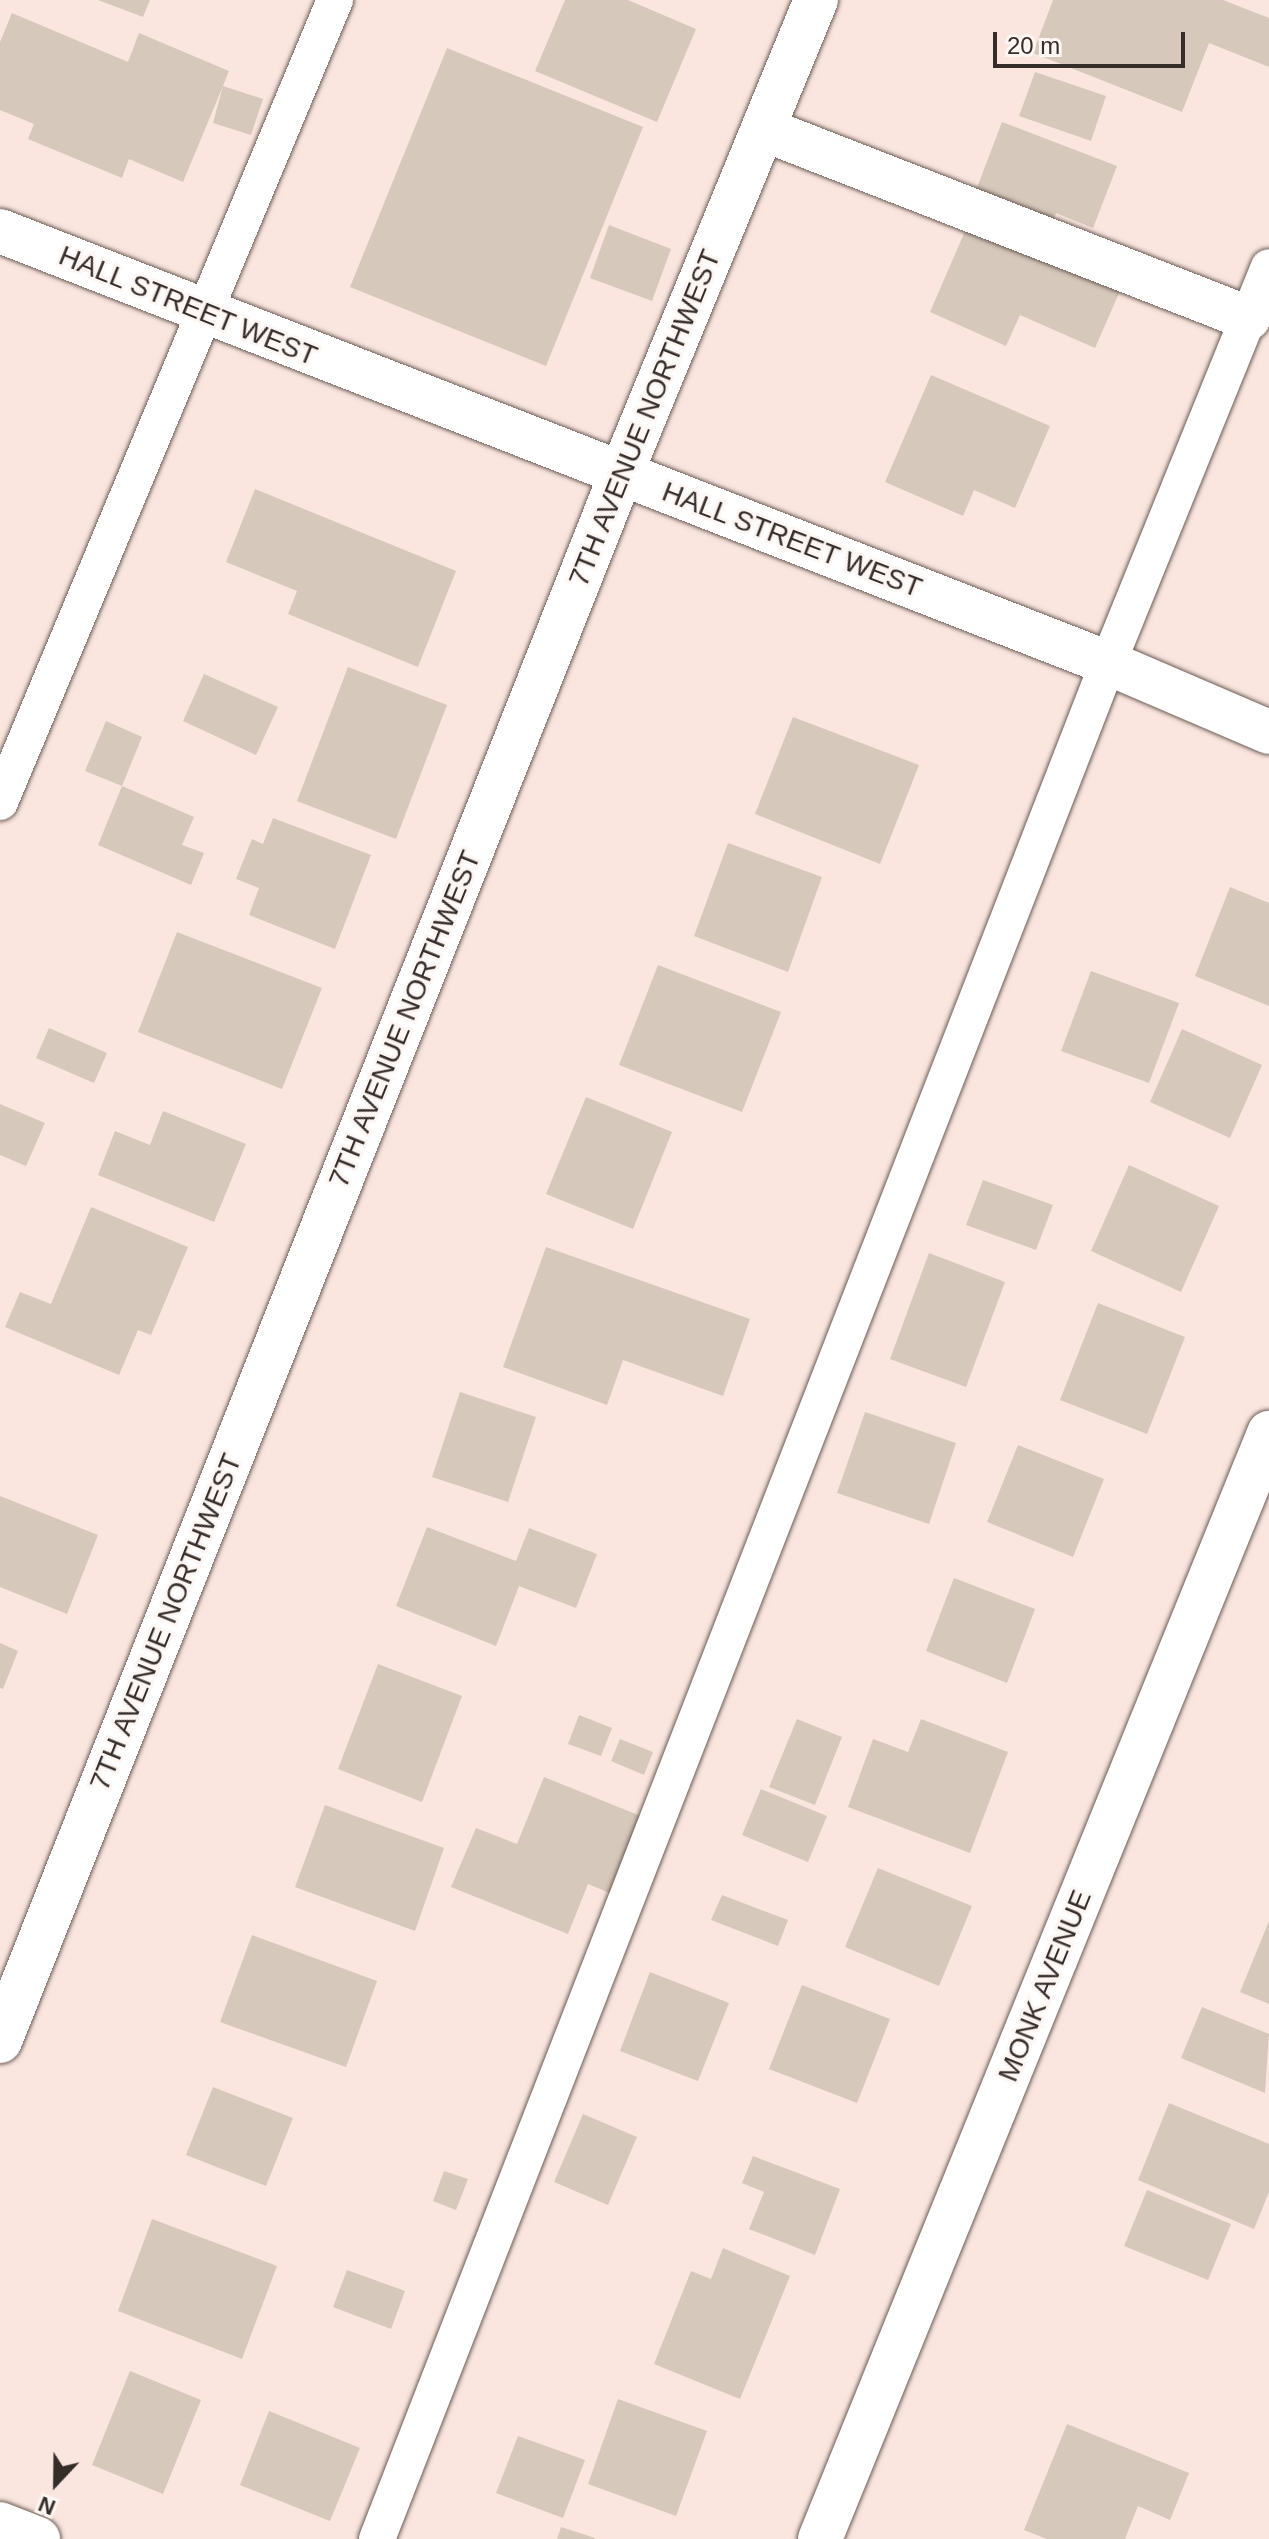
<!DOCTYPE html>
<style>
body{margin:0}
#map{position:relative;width:1269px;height:2539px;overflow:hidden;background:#fae6df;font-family:Helvetica,sans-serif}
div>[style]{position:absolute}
.building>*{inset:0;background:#d6c8bb}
.roads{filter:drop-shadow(0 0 2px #6c5c56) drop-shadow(0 0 2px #6c5c56)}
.service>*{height:36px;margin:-18px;padding:0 18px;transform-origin:18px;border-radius:18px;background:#fff}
.minor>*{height:44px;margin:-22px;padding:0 22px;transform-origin:22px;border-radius:22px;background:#fff}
.tertiary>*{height:44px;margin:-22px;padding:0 22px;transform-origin:22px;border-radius:22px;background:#fff}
span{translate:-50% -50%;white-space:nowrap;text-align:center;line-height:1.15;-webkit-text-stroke:6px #fef6f3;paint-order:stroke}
.street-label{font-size:28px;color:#342d2a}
.north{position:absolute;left:16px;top:2443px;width:80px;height:80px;-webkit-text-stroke:6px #fef6f3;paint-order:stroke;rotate:202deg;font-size:22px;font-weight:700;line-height:32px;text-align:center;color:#342d2a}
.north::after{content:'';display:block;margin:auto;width:28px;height:36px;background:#342d2a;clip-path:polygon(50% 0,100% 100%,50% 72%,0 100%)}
.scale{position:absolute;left:993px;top:32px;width:192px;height:36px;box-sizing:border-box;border:4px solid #342d2a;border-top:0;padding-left:10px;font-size:24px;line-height:28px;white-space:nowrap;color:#342d2a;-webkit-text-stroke:6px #fef6f3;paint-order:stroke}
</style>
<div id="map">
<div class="building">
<div style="clip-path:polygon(98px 0,150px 0,143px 17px)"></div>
<div style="clip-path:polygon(565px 0,628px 0,696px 29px,657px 122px,535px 71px)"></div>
<div style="clip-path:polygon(1053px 0,1223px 0,1269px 18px,1269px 67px,1209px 43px,1182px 112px,1033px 53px)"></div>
<div style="clip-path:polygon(12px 13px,128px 62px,139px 33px,229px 71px,223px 86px,263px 99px,251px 135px,213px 123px,223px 86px,183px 182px,129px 159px,122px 178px,28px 139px,34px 124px,0 110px,0 42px)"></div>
<div style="clip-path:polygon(447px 48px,643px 127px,546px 366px,350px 287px)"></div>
<div style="clip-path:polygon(1035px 72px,1106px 96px,1091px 141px,1019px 116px)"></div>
<div style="clip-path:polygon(1002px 122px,1117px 166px,1093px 228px,1056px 213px,1051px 228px,973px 198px)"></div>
<div style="clip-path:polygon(972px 215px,1124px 282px,1095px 348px,1020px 315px,1006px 346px,930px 312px)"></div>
<div style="clip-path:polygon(609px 225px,671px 249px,652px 301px,590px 278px)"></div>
<div style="clip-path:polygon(931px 375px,1050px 426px,1015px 508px,974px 490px,963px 516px,885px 482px)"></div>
<div style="clip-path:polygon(255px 489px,456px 571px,418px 667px,288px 614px,297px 591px,226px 562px)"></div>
<div style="clip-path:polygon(348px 667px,447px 705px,396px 839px,297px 801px)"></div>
<div style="clip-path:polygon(204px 674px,278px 707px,256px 755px,183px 721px)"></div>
<div style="clip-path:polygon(793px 717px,919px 765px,880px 864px,755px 814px)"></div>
<div style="clip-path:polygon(106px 721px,142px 737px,122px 786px,85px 771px)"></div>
<div style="clip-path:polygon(122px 786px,194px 817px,182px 845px,204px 853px,191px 885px,98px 845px)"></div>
<div style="clip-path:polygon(273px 818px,371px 855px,335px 949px,249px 915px,259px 888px,236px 879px,252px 839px,263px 844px)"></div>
<div style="clip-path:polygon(728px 843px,822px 877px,788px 972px,694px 936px)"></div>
<div style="clip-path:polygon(1230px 887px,1269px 903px,1269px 1006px,1195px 976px)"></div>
<div style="clip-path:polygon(177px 932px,322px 988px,282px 1089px,138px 1032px)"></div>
<div style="clip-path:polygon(658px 965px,781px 1012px,742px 1112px,619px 1065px)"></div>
<div style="clip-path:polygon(1091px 971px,1179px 1003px,1149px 1083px,1061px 1051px)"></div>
<div style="clip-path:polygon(49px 1028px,107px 1053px,94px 1083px,36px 1058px)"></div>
<div style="clip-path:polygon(1182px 1029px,1262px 1065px,1230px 1138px,1150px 1102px)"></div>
<div style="clip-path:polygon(586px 1097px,672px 1132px,633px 1229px,546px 1194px)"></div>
<div style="clip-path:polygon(0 1104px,45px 1123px,26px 1166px,0 1155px)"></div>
<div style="clip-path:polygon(163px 1111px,246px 1144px,214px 1222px,98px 1175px,115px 1131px,150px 1145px)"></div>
<div style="clip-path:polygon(1129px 1165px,1219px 1206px,1181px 1292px,1091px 1251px)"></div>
<div style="clip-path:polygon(983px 1180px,1053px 1205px,1036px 1250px,966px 1225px)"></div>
<div style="clip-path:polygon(91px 1207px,188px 1247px,151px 1335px,138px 1330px,119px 1375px,5px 1327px,20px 1292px,51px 1304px)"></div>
<div style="clip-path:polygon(546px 1247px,750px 1319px,723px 1396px,623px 1360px,607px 1405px,503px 1367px)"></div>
<div style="clip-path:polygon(929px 1253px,1005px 1282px,966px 1387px,890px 1359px)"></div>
<div style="clip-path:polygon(1098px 1303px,1185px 1337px,1147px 1434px,1060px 1400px)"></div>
<div style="clip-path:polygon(460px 1392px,536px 1417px,508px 1502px,432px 1477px)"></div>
<div style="clip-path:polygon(865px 1412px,956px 1443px,929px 1524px,837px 1493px)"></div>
<div style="clip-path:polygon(1018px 1445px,1104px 1479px,1073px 1557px,987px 1522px)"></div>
<div style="clip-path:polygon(0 1496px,98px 1535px,67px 1614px,0 1587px)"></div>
<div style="clip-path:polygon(427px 1527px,516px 1561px,529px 1528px,597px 1554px,576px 1608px,519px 1586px,496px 1646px,396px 1606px)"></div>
<div style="clip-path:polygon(954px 1578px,1035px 1609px,1007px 1683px,926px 1651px)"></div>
<div style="clip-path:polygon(0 1643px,18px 1651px,3px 1689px,0 1688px)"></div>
<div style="clip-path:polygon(378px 1664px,462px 1696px,422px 1802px,338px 1769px)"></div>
<div style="clip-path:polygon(579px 1715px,612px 1728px,601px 1756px,568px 1744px)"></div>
<div style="clip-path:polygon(797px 1719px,842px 1737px,815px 1805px,769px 1787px)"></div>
<div style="clip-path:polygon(921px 1719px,1008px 1752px,970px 1853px,848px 1807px,873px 1739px,908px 1752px)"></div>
<div style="clip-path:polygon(620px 1739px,653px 1752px,644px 1775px,611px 1761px)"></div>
<div style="clip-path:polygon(544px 1777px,648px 1819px,617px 1896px,588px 1884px,568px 1934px,451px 1887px,476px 1828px,517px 1844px)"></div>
<div style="clip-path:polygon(761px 1789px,827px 1816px,808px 1862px,742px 1835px)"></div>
<div style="clip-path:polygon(325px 1805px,444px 1848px,415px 1931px,295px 1887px)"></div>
<div style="clip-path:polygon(878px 1868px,972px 1906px,939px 1986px,845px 1947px)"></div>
<div style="clip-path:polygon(722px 1895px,788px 1920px,778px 1946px,711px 1920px)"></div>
<div style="clip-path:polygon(1269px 1921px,1269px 2004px,1240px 1992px)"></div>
<div style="clip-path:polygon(252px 1935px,377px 1981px,346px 2067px,220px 2022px)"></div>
<div style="clip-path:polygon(650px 1972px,729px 2003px,698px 2081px,620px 2051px)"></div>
<div style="clip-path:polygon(802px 1985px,890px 2019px,857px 2103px,769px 2069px)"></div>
<div style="clip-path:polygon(1202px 2007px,1269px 2034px,1265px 2093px,1181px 2058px)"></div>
<div style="clip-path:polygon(213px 2087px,293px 2118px,266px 2186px,186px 2155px)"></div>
<div style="clip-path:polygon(1169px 2103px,1269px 2144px,1269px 2192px,1254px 2229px,1138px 2180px)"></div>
<div style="clip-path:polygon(583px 2114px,637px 2137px,608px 2205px,554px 2182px)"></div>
<div style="clip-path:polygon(753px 2156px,840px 2189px,815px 2255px,749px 2229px,764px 2192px,742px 2183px)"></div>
<div style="clip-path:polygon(444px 2171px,468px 2179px,456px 2210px,433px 2201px)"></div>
<div style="clip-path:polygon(1147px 2190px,1231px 2224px,1208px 2280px,1124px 2246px)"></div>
<div style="clip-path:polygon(152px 2219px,277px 2266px,242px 2359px,118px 2311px)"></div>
<div style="clip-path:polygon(723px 2248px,790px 2276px,740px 2399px,654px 2364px,691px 2271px,711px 2279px)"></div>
<div style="clip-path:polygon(347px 2270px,405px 2291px,391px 2329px,333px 2307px)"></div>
<div style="clip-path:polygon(130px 2371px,201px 2400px,163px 2494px,92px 2465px)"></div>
<div style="clip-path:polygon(618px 2399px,707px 2431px,676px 2516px,588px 2484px)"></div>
<div style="clip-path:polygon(269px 2411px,360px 2448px,330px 2521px,240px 2485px)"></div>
<div style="clip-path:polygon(1067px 2424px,1189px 2473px,1170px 2520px,1138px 2506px,1125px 2539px,1047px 2539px,1024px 2530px)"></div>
<div style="clip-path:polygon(518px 2436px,585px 2460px,563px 2518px,496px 2493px)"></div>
<div style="clip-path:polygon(561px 2527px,595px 2538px,594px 2539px,557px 2539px)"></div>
</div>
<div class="roads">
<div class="service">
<div style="left:0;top:802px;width:869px;rotate:-67.33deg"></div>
<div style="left:377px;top:2539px;width:2013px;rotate:-68.71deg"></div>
<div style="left:1108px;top:663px;width:427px;rotate:-67.9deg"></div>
</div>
<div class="minor">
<div style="left:763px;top:129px;width:521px;rotate:21.29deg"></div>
<div style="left:0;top:231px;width:1189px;rotate:21.3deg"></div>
<div style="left:1108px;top:663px;width:175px;rotate:23.2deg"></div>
<div style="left:0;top:2041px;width:1686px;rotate:-68.38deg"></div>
<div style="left:621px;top:474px;width:513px;rotate:-67.64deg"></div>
<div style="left:820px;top:2539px;width:1194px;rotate:-67.9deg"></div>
</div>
<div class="tertiary">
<div style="left:0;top:2524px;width:41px;rotate:21.5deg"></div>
</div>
</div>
<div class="street-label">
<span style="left:188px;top:306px;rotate:22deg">HALL STREET WEST</span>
<span style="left:645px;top:418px;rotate:-68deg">7TH AVENUE NORTHWEST</span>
<span style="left:792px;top:540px;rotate:21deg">HALL STREET WEST</span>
<span style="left:405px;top:1019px;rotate:-68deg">7TH AVENUE NORTHWEST</span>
<span style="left:166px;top:1622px;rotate:-68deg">7TH AVENUE NORTHWEST</span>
<span style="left:1045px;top:1986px;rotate:-68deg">MONK AVENUE</span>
</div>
<div class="north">N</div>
<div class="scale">20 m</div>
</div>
